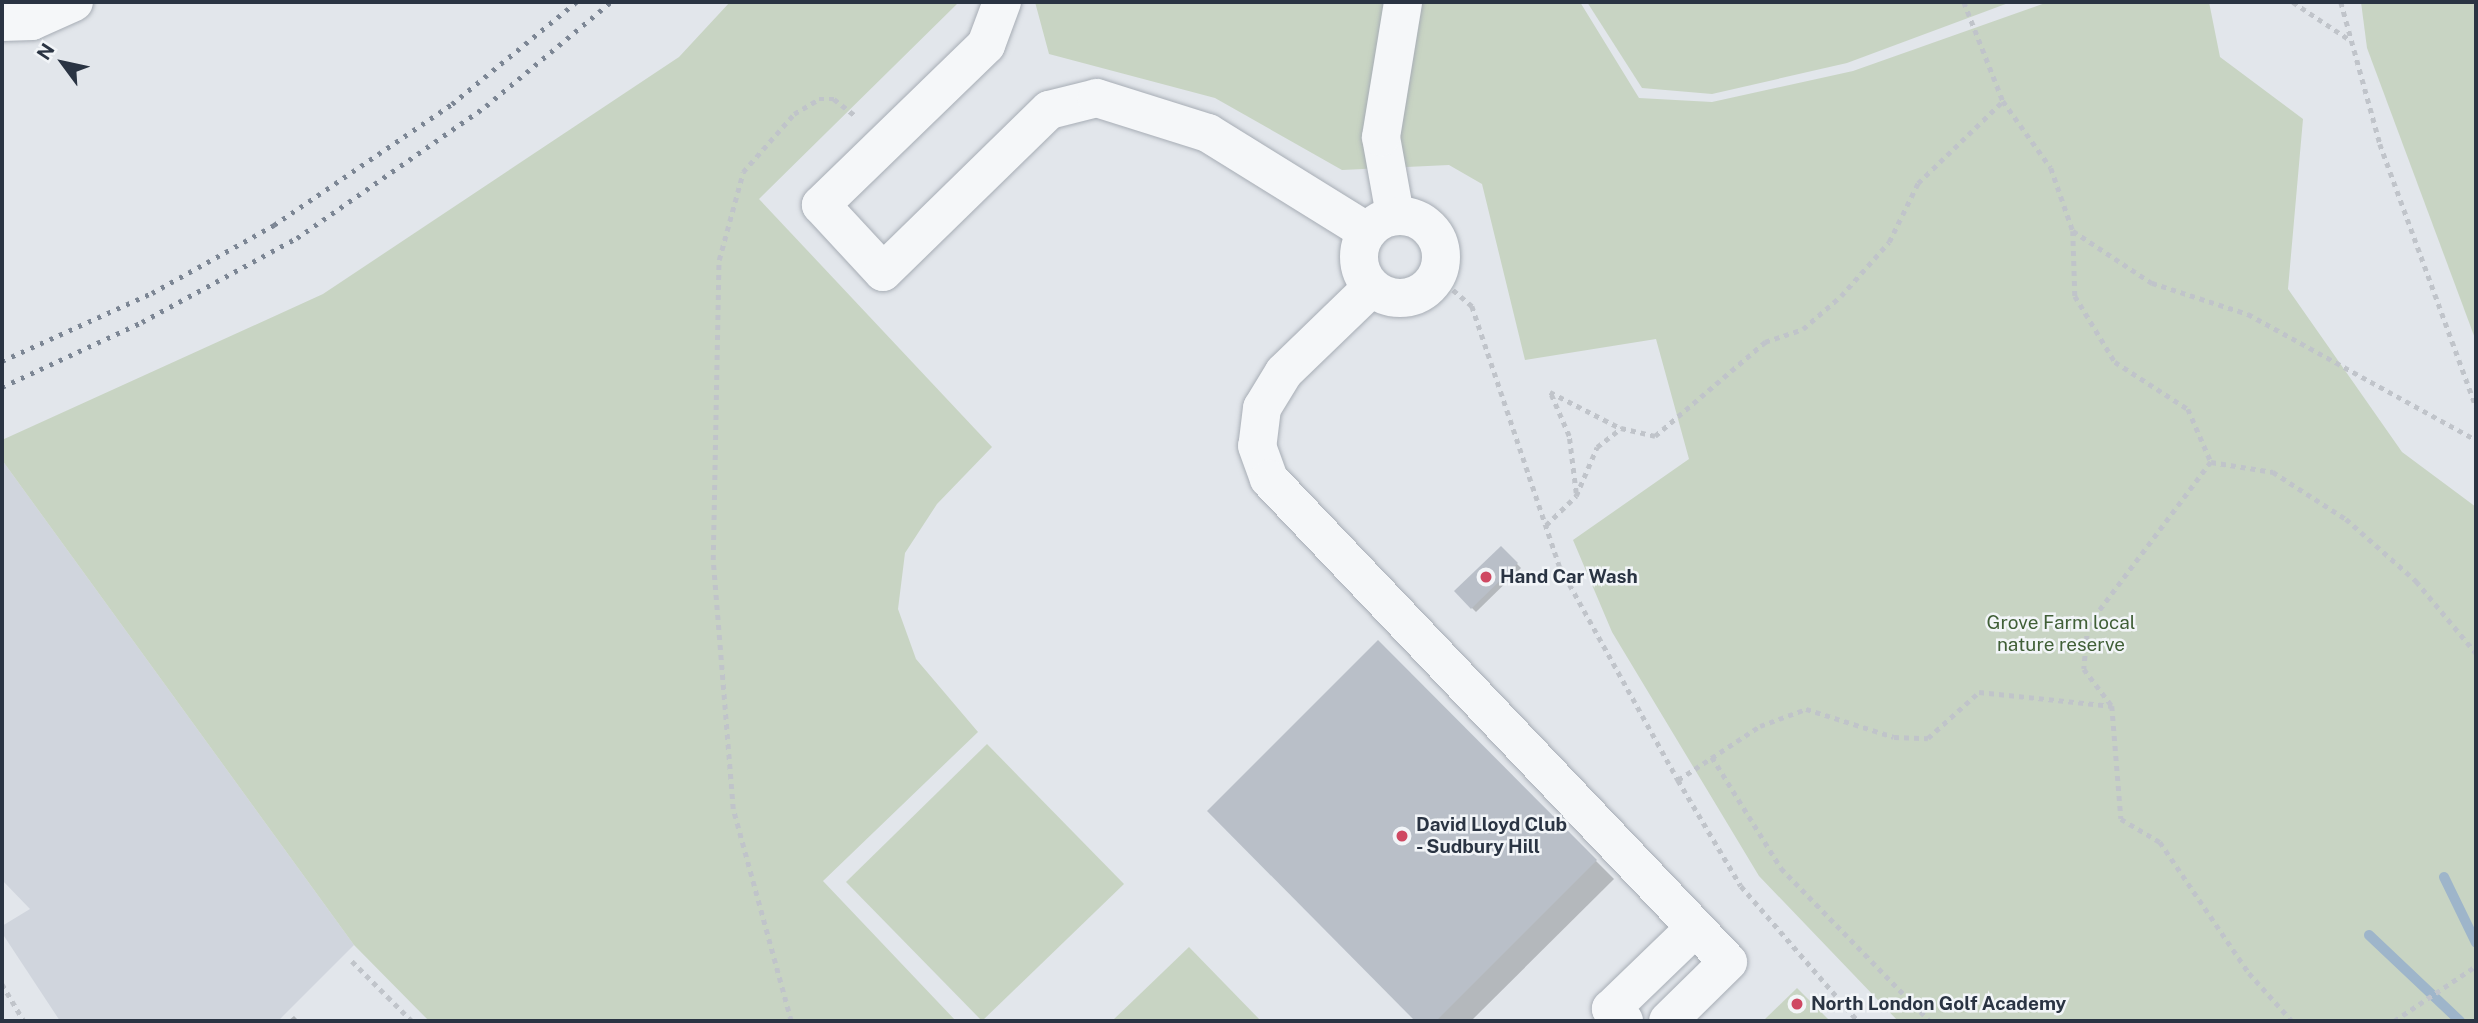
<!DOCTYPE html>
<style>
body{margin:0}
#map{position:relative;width:2478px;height:1023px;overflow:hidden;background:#e2e6eb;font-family:"Public Sans",sans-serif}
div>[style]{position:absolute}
.built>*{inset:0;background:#d0d5dd}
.green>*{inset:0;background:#c8d4c3}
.shadow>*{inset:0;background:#0003}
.stream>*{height:10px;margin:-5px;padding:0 5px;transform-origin:5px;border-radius:5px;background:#9eb5ca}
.building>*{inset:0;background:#b9bfc8}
.path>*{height:4.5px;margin-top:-2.25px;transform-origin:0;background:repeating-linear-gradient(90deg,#c0c4ca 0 5px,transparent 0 10px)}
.roads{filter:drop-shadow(0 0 2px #a7adb5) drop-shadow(0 0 2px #a7adb5)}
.minor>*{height:38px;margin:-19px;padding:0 19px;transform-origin:19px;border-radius:19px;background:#f5f7f9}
.minor>.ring{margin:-19px;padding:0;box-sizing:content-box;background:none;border:38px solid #f5f7f9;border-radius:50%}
.rail>*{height:5px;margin-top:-2.5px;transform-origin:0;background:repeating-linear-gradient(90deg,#7c8694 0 3.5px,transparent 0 10.5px)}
.dots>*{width:19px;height:19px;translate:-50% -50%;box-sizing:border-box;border:4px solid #f2f5f8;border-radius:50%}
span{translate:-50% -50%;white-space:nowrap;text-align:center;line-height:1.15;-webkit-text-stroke:5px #f2f5f8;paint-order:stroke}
.poi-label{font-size:19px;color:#2a3443;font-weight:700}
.left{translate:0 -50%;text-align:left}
.park-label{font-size:19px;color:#405f37}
.frame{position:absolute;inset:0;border:4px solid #2a3443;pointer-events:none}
.north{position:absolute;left:28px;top:28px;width:70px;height:70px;-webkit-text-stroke:5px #f2f5f8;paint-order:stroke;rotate:303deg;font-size:19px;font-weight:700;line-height:28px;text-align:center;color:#2a3443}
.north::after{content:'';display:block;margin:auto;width:24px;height:32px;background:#2a3443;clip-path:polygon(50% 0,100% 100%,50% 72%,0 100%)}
</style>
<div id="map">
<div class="built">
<div style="clip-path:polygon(2px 460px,354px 945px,278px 1021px,60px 1021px,2px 933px,2px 926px,30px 909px,2px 880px)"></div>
</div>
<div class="green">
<div style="clip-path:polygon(730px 2px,958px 3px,759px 199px,992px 447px,937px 504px,905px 553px,898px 609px,916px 659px,978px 732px,823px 881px,956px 1021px,429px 1021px,354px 945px,2px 460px,2px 440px,323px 294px,679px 57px)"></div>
<div style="clip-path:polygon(1035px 2px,1580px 2px,1639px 98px,1712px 102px,1853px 71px,2048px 2px,2209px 2px,2220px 57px,2303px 119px,2288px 289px,2402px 452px,2476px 507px,2476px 1021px,1898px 1021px,1759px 876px,1612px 632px,1573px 540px,1689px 459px,1656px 339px,1525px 360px,1482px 184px,1449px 165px,1342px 170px,1215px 98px,1049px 54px)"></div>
<div style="clip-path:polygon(1587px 2px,2011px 2px,1847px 63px,1712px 94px,1642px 88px)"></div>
<div style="clip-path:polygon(2361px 2px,2476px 2px,2476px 341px,2367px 48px)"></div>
<div style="clip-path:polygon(987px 744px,1124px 884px,982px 1021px,846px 882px)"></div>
<div style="clip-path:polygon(1189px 947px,1261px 1021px,1112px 1021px)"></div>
<div style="clip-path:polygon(1797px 988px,1830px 1021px,1763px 1021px)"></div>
</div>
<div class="shadow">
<div style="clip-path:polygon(1501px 548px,1521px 568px,1476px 612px,1456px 592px)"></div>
<div style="clip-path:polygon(1378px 643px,1614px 879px,1471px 1021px,1418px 1021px,1209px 811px)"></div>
<div style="clip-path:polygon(294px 1016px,299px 1021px,288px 1021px)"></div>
</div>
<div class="stream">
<div style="left:2444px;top:877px;width:73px;rotate:64.1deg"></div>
<div style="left:2369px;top:935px;width:125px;rotate:43.4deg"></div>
</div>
<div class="building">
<div style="clip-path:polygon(1501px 546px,1518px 563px,1471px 609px,1454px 591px)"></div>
<div style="clip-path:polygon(1378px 640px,1597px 860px,1436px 1021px,1415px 1021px,1207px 811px)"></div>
</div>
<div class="path">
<div style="left:1964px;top:2px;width:106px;rotate:68.5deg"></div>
<div style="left:2003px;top:101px;width:82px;rotate:54.4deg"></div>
<div style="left:2051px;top:168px;width:67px;rotate:70.8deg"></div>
<div style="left:2073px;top:231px;width:65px;rotate:88.2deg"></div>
<div style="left:2075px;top:296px;width:77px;rotate:58.8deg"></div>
<div style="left:2115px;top:362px;width:87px;rotate:32.8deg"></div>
<div style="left:2188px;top:409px;width:58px;rotate:66.5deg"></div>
<div style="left:2293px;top:2px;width:69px;rotate:33.7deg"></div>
<div style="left:2341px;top:2px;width:147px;rotate:74.6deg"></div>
<div style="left:2380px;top:144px;width:280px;rotate:69.9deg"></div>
<div style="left:2073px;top:231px;width:95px;rotate:33.4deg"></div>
<div style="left:2152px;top:283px;width:101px;rotate:17.9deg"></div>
<div style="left:2248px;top:314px;width:260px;rotate:28.9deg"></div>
<div style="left:1438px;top:277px;width:45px;rotate:40.5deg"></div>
<div style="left:1472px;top:306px;width:275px;rotate:71.4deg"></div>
<div style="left:1560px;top:567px;width:244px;rotate:61deg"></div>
<div style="left:1678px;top:780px;width:123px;rotate:59.3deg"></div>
<div style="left:1741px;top:886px;width:179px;rotate:49.1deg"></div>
<div style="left:2211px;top:462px;width:205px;rotate:126.9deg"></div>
<div style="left:2088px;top:626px;width:43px;rotate:95.3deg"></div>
<div style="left:2084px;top:669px;width:46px;rotate:52.9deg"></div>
<div style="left:2112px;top:706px;width:113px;rotate:85.4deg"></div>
<div style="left:2121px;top:819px;width:45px;rotate:30.5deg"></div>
<div style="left:2160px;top:842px;width:158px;rotate:55.8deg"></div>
<div style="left:2249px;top:973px;width:64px;rotate:48.1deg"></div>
<div style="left:2211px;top:462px;width:63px;rotate:9.2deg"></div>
<div style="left:2273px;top:472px;width:87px;rotate:32.8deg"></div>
<div style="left:2346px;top:519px;width:94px;rotate:41.5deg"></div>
<div style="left:2416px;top:581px;width:94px;rotate:50.2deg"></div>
<div style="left:1576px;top:493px;width:57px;rotate:-97deg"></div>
<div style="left:1569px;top:436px;width:48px;rotate:-113.4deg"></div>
<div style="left:1550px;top:392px;width:79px;rotate:27.2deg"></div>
<div style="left:1546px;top:525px;width:42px;rotate:-44deg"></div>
<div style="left:1576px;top:496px;width:53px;rotate:-66.8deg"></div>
<div style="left:1597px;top:447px;width:31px;rotate:-38deg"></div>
<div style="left:1621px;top:428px;width:35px;rotate:13deg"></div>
<div style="left:1655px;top:436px;width:145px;rotate:-40.5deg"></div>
<div style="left:1765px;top:342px;width:40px;rotate:-18.9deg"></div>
<div style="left:1803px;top:329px;width:50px;rotate:-41deg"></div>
<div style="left:1841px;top:296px;width:72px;rotate:-48.4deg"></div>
<div style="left:1889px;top:242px;width:66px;rotate:-63.8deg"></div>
<div style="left:1918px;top:183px;width:118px;rotate:-44deg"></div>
<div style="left:1712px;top:757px;width:131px;rotate:58.1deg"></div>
<div style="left:1781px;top:868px;width:214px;rotate:45.8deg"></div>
<div style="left:1678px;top:780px;width:98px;rotate:-33.4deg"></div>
<div style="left:1760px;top:726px;width:49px;rotate:-20.3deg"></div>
<div style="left:1806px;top:709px;width:92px;rotate:17.7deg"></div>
<div style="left:1894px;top:737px;width:34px;rotate:2deg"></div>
<div style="left:1928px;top:738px;width:69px;rotate:-42deg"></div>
<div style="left:1979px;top:692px;width:134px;rotate:6deg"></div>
<div style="left:352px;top:961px;width:85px;rotate:45deg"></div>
<div style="left:2px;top:984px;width:43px;rotate:59.3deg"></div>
<div style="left:791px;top:1021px;width:220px;rotate:-105.3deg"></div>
<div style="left:733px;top:809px;width:250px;rotate:-94.6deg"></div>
<div style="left:713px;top:560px;width:300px;rotate:-88.9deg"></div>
<div style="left:719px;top:260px;width:91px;rotate:-74.7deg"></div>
<div style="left:743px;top:172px;width:77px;rotate:-48.7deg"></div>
<div style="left:794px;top:114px;width:29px;rotate:-31deg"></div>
<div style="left:819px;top:99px;width:15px"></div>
<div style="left:834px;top:99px;width:28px;rotate:38deg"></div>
<div style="left:2394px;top:1021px;width:99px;rotate:-33.9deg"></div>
</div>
<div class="roads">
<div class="minor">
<div style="left:1002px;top:2px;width:46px;rotate:110.4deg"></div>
<div style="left:986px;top:45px;width:230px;rotate:135.9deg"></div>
<div style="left:821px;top:205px;width:91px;rotate:47.2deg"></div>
<div style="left:883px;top:272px;width:232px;rotate:-44.3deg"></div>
<div style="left:1049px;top:110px;width:49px;rotate:-14deg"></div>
<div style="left:1097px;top:98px;width:116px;rotate:17.5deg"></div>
<div style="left:1208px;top:133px;width:186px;rotate:31.8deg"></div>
<div style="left:2px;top:22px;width:30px;rotate:-2deg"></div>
<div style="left:32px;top:21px;width:46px;rotate:-24.3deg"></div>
<div style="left:1395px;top:215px;width:79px;rotate:-100.2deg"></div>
<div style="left:1381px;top:137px;width:137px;rotate:-80.7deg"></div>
<div class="ring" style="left:1359px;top:216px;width:44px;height:44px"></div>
<div style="left:1371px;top:288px;width:121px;rotate:136deg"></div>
<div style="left:1284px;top:372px;width:42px;rotate:121.4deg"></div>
<div style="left:1262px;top:408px;width:38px;rotate:97deg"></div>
<div style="left:1257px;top:446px;width:35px;rotate:70deg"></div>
<div style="left:1269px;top:479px;width:666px;rotate:46.46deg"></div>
<div style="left:1728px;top:962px;width:84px;rotate:135.5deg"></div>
<div style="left:1624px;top:1021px;width:18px;rotate:-137deg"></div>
<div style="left:1611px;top:1009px;width:117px;rotate:-44deg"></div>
</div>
</div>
<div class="rail">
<div style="left:2px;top:361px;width:165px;rotate:-24.4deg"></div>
<div style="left:152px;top:293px;width:140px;rotate:-29.1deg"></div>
<div style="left:274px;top:225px;width:215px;rotate:-34.2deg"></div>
<div style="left:452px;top:104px;width:161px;rotate:-39.4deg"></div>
<div style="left:2px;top:387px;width:154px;rotate:-24.9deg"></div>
<div style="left:142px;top:322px;width:176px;rotate:-28.5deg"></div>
<div style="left:297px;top:238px;width:231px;rotate:-34.9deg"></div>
<div style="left:486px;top:106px;width:163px;rotate:-39.8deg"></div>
</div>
<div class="dots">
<div style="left:1486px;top:577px;background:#cf4862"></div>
<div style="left:1402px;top:836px;background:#cf4862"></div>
<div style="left:1797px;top:1004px;background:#cf4862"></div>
</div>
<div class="poi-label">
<span class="left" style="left:1500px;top:577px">Hand Car Wash</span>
<span class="left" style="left:1416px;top:836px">David Lloyd Club<br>- Sudbury Hill</span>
<span class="left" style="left:1811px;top:1004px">North London Golf Academy</span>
</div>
<div class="park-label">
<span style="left:2061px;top:634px">Grove Farm local<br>nature reserve</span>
</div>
<div class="frame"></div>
<div class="north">N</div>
</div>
